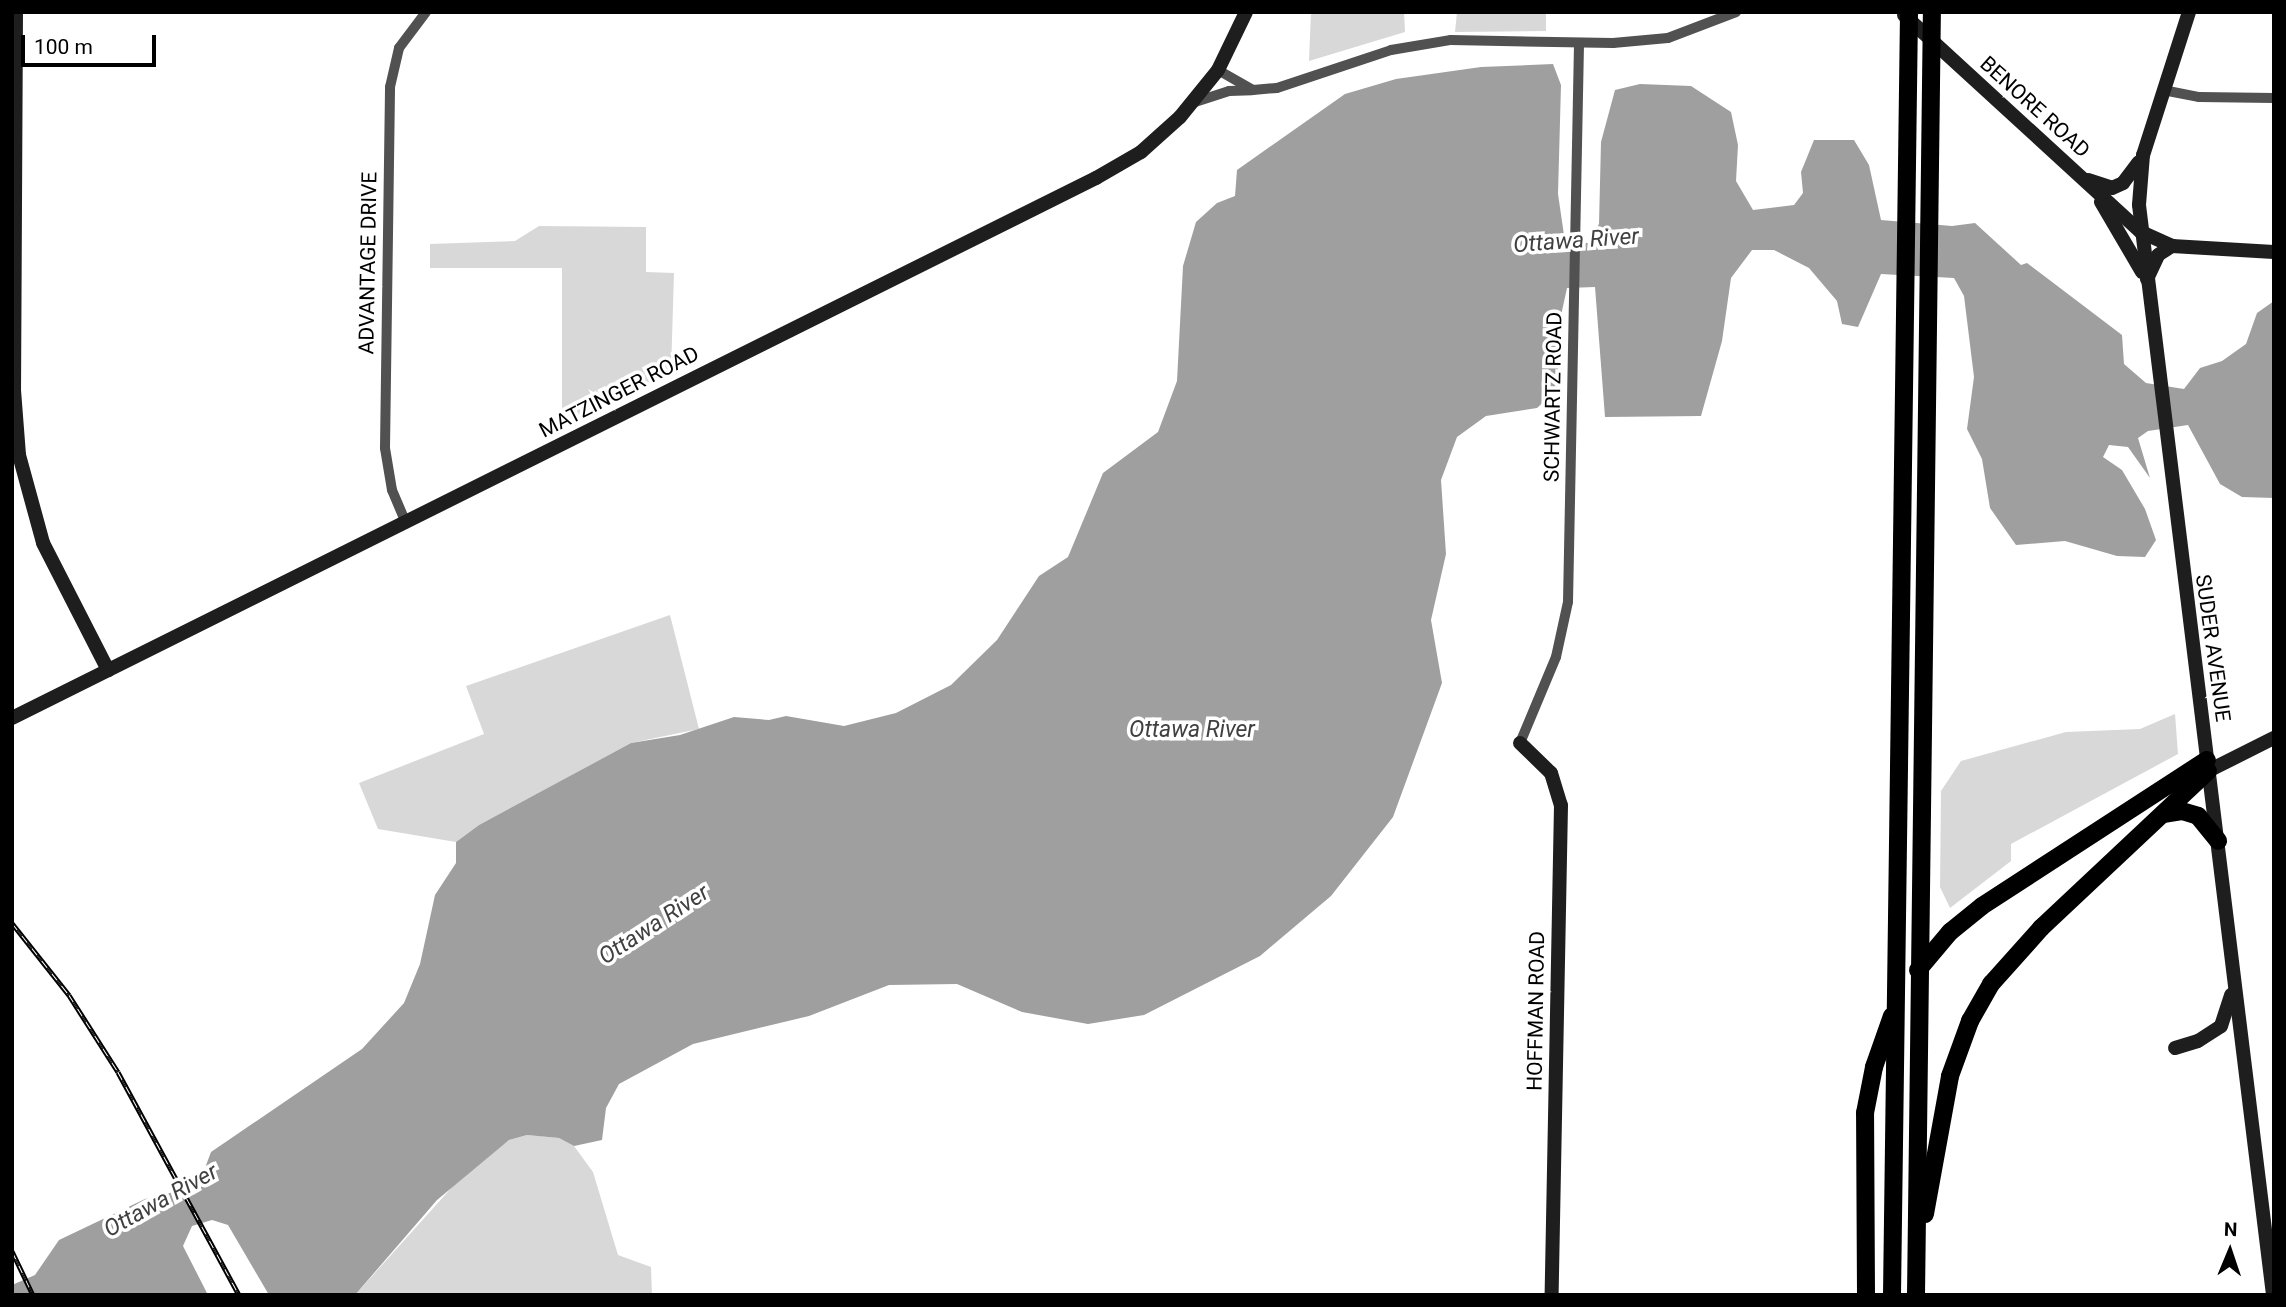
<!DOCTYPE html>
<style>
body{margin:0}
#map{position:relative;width:2286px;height:1307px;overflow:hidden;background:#fff;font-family:Roboto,sans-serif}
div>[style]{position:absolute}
.green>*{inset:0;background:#d8d8d8}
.water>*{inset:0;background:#9f9f9f}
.street>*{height:10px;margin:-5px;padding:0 5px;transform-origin:5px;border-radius:5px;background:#515151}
.secondary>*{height:14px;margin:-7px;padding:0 7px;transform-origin:7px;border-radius:7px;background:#1e1e1e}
.highway>*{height:18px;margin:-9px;padding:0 9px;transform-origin:9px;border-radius:9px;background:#000}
.rail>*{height:5px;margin-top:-2.5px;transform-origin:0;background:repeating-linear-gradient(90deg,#fff 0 8px,#000 0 16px);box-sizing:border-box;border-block:2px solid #000}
span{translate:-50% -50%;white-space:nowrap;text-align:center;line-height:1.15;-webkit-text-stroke:7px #fff;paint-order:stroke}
.street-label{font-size:21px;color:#000}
.water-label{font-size:23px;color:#404040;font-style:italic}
.frame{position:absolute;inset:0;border:14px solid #000;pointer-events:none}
.north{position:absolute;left:2195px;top:1216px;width:70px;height:70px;-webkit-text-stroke:5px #fff;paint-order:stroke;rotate:2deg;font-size:19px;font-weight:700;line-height:28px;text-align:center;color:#000}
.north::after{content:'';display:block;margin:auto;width:24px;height:32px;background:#000;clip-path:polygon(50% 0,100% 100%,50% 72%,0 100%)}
.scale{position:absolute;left:21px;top:35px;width:135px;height:32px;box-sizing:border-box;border:4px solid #000;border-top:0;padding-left:9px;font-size:21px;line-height:24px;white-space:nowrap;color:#000;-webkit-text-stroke:5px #fff;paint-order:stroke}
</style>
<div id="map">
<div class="green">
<div style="clip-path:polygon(1311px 12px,1404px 12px,1405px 32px,1309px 61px)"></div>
<div style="clip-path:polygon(1457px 12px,1546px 12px,1546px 31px,1455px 32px)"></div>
<div style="clip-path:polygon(539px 226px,646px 227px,646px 272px,674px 273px,671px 372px,562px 423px,562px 268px,430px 268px,430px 244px,515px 241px)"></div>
<div style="clip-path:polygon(670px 615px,699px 729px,631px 743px,479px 825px,456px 842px,378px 829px,359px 783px,484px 734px,466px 686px)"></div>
<div style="clip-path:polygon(2175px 714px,2178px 754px,2011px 844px,2011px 861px,1950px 908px,1940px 887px,1941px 791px,1961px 761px,2066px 732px,2140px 729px)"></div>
<div style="clip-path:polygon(527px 1135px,559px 1138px,574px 1146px,593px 1172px,618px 1255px,651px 1267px,652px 1295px,355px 1295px,463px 1175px,509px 1140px)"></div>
</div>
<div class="water">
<div style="clip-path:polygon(1553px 64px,1561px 85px,1558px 194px,1565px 242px,1589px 243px,1599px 224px,1601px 142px,1615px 90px,1640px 84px,1691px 86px,1731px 112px,1738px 145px,1736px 181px,1753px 210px,1794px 205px,1803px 193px,1801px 172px,1814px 140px,1854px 140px,1869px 165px,1881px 220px,1952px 226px,1975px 223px,2021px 265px,2027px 263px,2122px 335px,2124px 364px,2146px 383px,2184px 389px,2200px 368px,2222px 361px,2246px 344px,2257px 313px,2274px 301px,2274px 498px,2242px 497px,2220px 484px,2188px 425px,2148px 431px,2138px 438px,2150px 478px,2128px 447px,2109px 445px,2103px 457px,2122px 470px,2145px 509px,2156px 540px,2145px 557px,2117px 556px,2065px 541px,2016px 545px,1990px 508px,1982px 459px,1967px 429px,1974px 377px,1964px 296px,1954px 278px,1881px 274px,1858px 327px,1842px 324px,1837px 301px,1809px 268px,1774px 250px,1752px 250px,1731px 278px,1722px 341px,1701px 416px,1605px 417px,1595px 287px,1567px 288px,1557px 334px,1559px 388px,1537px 408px,1486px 416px,1457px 437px,1441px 480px,1446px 554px,1431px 620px,1442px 683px,1393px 817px,1331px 896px,1260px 956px,1144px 1015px,1088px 1024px,1022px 1012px,957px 984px,889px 985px,809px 1016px,693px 1044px,619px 1084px,606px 1108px,602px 1140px,574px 1146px,559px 1138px,527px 1135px,509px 1140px,437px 1200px,355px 1295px,269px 1295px,228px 1225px,212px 1220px,192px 1226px,183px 1246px,208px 1295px,12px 1295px,12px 1285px,35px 1275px,59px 1240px,145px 1199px,186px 1189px,205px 1168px,211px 1152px,362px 1049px,404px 1003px,420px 964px,435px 895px,456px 863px,456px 842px,479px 825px,631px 743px,680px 735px,734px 717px,769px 720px,786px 716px,844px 726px,896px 713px,951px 685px,997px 640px,1039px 576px,1068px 557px,1103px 473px,1158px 432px,1177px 381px,1183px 266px,1196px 222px,1217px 203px,1235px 196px,1237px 170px,1345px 94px,1396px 79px,1481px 67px)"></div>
</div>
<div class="street">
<div style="left:1218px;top:70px;width:40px;rotate:29.7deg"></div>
<div style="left:1253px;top:90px;width:24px;rotate:-5deg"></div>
<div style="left:1277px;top:88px;width:120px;rotate:-18.4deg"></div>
<div style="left:1391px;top:50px;width:61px;rotate:-9.5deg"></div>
<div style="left:1451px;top:40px;width:162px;rotate:1.1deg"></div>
<div style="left:1613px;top:43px;width:55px;rotate:-5.2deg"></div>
<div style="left:1668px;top:38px;width:73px;rotate:-20.9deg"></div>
<div style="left:2163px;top:90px;width:37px;rotate:11deg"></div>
<div style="left:2199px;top:97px;width:75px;rotate:0.8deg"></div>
<div style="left:1192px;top:103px;width:39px;rotate:-18deg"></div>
<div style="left:1229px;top:91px;width:23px;rotate:-2deg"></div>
<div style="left:406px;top:523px;width:36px;rotate:-113deg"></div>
<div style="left:392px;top:490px;width:43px;rotate:-99.5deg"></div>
<div style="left:385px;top:448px;width:361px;rotate:-89.2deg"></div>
<div style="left:390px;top:87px;width:40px;rotate:-77deg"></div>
<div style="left:399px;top:48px;width:45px;rotate:-53.1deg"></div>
<div style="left:1520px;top:743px;width:93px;rotate:-67.3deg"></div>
<div style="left:1556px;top:657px;width:56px;rotate:-77.7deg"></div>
<div style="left:1568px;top:602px;width:559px;rotate:-88.87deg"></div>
</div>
<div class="secondary">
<div style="left:16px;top:12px;width:378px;rotate:90.3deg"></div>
<div style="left:14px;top:390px;width:65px;rotate:85.6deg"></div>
<div style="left:19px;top:455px;width:91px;rotate:74.7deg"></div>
<div style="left:43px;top:543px;width:143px;rotate:62.9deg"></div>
<div style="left:2189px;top:12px;width:150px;rotate:107.8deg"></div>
<div style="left:2143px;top:155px;width:50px;rotate:94.6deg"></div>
<div style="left:2139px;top:205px;width:1098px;rotate:82.99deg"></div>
<div style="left:1904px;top:15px;width:321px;rotate:42.5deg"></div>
<div style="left:2141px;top:232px;width:34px;rotate:24deg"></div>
<div style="left:2172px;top:246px;width:102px;rotate:3.4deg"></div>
<div style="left:2088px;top:180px;width:25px;rotate:18deg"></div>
<div style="left:2112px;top:188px;width:12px;rotate:-24deg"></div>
<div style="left:2123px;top:183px;width:26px;rotate:-53deg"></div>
<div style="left:2101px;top:202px;width:81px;rotate:59.6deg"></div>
<div style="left:2147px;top:279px;width:26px;rotate:-65deg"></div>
<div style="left:2158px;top:255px;width:17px;rotate:-33deg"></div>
<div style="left:12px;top:718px;width:1211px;rotate:-26.48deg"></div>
<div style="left:1096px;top:178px;width:52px;rotate:-30deg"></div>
<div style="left:1141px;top:152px;width:52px;rotate:-41.9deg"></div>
<div style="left:1180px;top:117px;width:60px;rotate:-51deg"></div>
<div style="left:1218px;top:70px;width:64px;rotate:-64.2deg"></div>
<div style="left:1520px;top:743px;width:43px;rotate:44.1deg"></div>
<div style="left:1551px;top:773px;width:34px;rotate:73deg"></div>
<div style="left:1561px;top:805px;width:490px;rotate:91.1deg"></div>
<div style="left:2208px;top:771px;width:74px;rotate:-26.6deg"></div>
<div style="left:2175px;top:1048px;width:24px;rotate:-17deg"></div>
<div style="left:2198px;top:1041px;width:27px;rotate:-33deg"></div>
<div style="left:2221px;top:1026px;width:33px;rotate:-72deg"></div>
</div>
<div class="highway">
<div style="left:2163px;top:814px;width:19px;rotate:-9deg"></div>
<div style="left:2182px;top:811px;width:17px;rotate:17deg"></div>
<div style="left:2198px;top:816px;width:32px;rotate:51deg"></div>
<div style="left:1918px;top:970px;width:50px;rotate:-49.9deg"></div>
<div style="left:1950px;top:932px;width:41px;rotate:-39.1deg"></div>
<div style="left:1982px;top:906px;width:268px;rotate:-33deg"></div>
<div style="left:1925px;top:1214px;width:140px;rotate:-79.7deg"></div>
<div style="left:1950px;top:1076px;width:59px;rotate:-70deg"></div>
<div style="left:1970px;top:1021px;width:43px;rotate:-60.4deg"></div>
<div style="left:1991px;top:984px;width:75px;rotate:-48.2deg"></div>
<div style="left:2041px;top:928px;width:229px;rotate:-43.2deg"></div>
<div style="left:1866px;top:1295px;width:182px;rotate:-90.3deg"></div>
<div style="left:1865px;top:1113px;width:47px;rotate:-78.9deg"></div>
<div style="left:1874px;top:1067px;width:54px;rotate:-70.6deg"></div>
<div style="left:1892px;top:1295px;width:1283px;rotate:-89.24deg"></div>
<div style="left:1916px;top:1295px;width:1283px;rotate:-89.29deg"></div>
</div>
<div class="rail">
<div style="left:12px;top:923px;width:92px;rotate:51.6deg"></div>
<div style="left:69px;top:995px;width:91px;rotate:57.5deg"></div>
<div style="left:118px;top:1072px;width:254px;rotate:61.5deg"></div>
<div style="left:12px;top:1251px;width:49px;rotate:64.5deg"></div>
</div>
<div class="street-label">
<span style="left:2035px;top:107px;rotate:42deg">BENORE ROAD</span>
<span style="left:368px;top:263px;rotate:-89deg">ADVANTAGE DRIVE</span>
<span style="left:619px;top:392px;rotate:-27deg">MATZINGER ROAD</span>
<span style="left:1553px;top:397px;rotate:-89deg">SCHWARTZ ROAD</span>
<span style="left:2213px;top:648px;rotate:82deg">SUDER AVENUE</span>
<span style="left:1536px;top:1011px;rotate:-89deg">HOFFMAN ROAD</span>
</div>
<div class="water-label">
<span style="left:1576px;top:241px;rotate:-4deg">Ottawa River</span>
<span style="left:1192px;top:730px">Ottawa River</span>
<span style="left:654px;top:925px;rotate:-33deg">Ottawa River</span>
<span style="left:161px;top:1201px;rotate:-29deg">Ottawa River</span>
</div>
<div class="frame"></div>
<div class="north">N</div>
<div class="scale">100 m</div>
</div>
